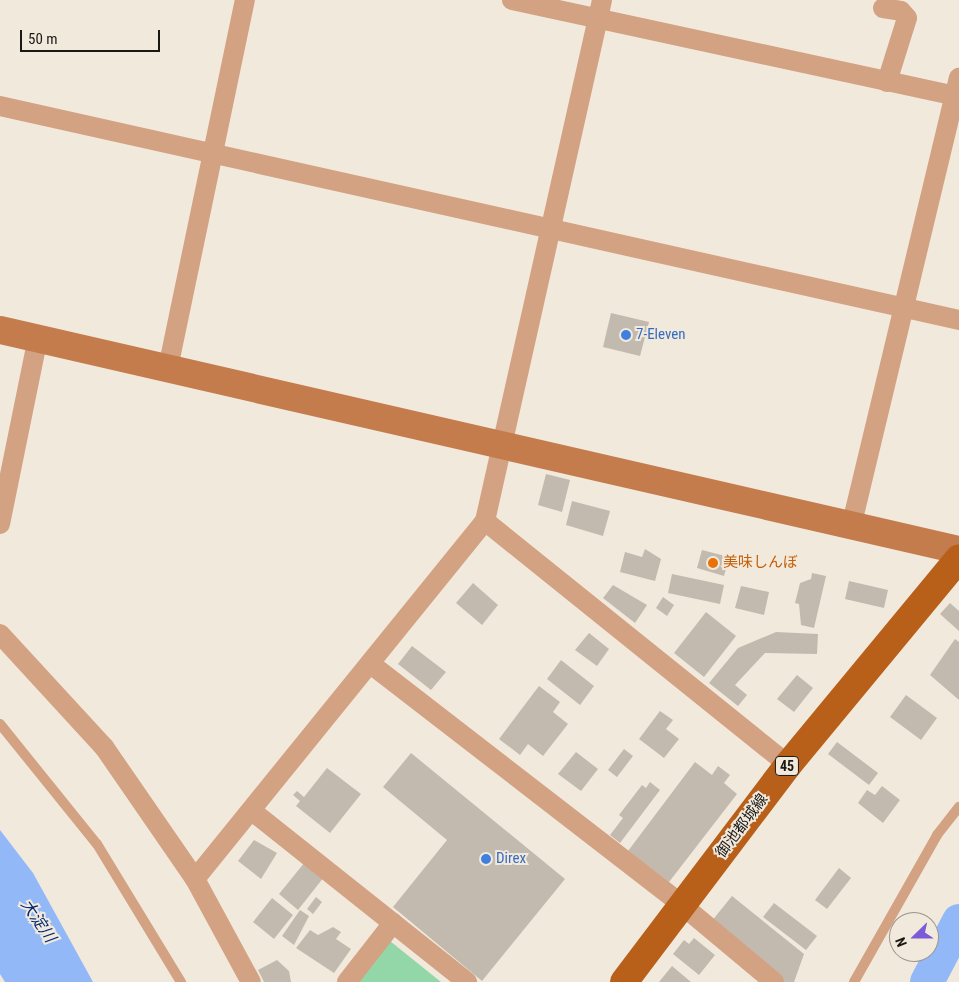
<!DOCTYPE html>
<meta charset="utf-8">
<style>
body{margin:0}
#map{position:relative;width:959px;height:982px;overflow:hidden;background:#f2e9dd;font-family:"Roboto Condensed","Noto Sans JP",sans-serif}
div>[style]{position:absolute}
.green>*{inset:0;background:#93d7a8}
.water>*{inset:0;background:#92b8f8}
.river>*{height:34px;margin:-17px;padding:0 17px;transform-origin:17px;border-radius:17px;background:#92b8f8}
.building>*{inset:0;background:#c2baae}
.lane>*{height:10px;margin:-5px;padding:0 5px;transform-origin:5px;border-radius:5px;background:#d3a283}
.street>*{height:20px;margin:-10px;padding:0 10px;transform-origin:10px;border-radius:10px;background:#d3a283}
.secondary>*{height:28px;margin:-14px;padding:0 14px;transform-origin:14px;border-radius:14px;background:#c47c4d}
.primary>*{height:28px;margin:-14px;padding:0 14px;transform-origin:14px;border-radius:14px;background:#b8601a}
.dots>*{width:14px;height:14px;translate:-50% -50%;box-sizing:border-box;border:2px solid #f2e9dd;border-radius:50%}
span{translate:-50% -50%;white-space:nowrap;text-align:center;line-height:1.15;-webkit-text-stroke:4px #f2e9dd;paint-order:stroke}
.shield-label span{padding:1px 4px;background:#f2e9dd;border:1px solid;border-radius:4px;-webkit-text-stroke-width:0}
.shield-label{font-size:14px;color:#1b1814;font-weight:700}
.shop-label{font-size:15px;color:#366cbe}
.left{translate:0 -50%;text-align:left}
.food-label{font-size:15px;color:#c56008}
.street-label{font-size:15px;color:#1b1814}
.water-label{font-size:16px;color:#012a71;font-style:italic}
.north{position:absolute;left:889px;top:912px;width:50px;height:50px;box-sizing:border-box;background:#f2e9dd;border:1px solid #9c958d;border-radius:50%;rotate:248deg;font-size:14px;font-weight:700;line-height:20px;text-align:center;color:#1b1814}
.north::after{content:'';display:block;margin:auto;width:18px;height:22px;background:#7c5cd6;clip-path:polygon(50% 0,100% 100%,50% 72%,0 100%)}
.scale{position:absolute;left:20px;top:30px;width:140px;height:22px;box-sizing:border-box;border:2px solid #1b1814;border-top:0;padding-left:6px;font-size:15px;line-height:18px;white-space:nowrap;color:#1b1814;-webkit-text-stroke:4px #f2e9dd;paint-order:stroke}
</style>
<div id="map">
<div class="green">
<div style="clip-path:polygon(390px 941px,441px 982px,357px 982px)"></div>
</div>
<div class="water">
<div style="clip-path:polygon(0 830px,33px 873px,93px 982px,5px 982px,0 974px)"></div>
</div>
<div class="river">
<div style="left:927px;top:982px;width:69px;rotate:-62.3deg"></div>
</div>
<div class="building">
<div style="clip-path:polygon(611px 313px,649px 322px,640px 356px,603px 347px)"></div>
<div style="clip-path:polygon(546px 474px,570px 480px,562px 512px,538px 505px)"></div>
<div style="clip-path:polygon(572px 501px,610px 511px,603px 536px,566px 525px)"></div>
<div style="clip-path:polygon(645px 549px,661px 559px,655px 581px,620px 572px,625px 552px,642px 557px)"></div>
<div style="clip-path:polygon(702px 550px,729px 557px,724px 576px,697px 568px)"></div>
<div style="clip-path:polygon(812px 573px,826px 576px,814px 628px,801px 625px,799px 604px,795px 603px,800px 583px,811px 579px)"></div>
<div style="clip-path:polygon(672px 574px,724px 585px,720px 604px,668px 593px)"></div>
<div style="clip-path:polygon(849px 581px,888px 590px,884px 608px,845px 599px)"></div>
<div style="clip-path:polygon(473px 583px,498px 605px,482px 625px,456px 603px)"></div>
<div style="clip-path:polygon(613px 585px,647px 605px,635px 623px,603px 598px)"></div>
<div style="clip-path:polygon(741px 586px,769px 592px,764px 615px,735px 608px)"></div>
<div style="clip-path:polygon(663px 597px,674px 605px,667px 616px,656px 608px)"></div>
<div style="clip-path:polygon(950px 603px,959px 611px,959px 631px,940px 614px)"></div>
<div style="clip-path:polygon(706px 612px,736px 636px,704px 677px,674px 653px)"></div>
<div style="clip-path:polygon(776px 632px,818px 634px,817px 654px,765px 653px,735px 685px,747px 695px,738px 706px,709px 683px,738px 648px)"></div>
<div style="clip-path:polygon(589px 633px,609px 649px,597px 666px,575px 650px)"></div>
<div style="clip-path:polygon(955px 639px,959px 642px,959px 700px,930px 675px)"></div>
<div style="clip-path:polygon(412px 646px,446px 672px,431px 690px,398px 664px)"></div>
<div style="clip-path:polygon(561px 660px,594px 686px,580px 705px,547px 679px)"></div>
<div style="clip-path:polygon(797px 675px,813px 688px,794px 712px,777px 699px)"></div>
<div style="clip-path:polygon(539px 686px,560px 702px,553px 712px,568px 724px,543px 756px,528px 744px,520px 755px,499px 739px)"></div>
<div style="clip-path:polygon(906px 695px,937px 718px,921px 740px,890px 717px)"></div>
<div style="clip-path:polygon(660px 711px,673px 720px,666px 729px,679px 739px,664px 758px,639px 739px)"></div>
<div style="clip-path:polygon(837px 742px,878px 773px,869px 785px,828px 754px)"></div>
<div style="clip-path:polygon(624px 749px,633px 756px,617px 777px,608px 770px)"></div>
<div style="clip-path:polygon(576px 752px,598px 769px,581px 791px,558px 774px)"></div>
<div style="clip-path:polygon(411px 753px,565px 879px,482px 981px,393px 907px,447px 840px,383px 787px)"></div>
<div style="clip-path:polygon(695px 762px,712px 775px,718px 766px,730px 775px,724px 783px,737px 794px,669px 882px,628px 851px)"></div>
<div style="clip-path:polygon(327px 768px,361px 794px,330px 833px,296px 806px,300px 801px,293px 795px,297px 791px,304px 797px)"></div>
<div style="clip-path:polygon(650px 782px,660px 790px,620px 843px,610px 835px,623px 818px,619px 815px,642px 785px,646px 788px)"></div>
<div style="clip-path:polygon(882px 786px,900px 800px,883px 823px,858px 803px,867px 790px,875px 795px)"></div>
<div style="clip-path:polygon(254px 840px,277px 853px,261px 879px,238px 861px)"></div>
<div style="clip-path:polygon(305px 862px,324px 877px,298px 910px,279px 894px)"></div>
<div style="clip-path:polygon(839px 868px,851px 878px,827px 909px,815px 900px)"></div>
<div style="clip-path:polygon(732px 896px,804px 954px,794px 982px,784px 982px,711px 922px)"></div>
<div style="clip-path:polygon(316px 897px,322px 902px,313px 914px,307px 909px)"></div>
<div style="clip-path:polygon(272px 898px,293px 915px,274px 939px,253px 922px)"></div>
<div style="clip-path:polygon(774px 903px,817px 936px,806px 950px,763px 917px)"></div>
<div style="clip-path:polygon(300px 910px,309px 916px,294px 945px,282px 936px)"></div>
<div style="clip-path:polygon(333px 927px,341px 932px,336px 939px,351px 949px,334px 973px,296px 948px,310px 930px,318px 935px)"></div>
<div style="clip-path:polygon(694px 938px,715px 955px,699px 975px,673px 954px,684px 940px,689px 944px)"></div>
<div style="clip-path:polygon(277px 960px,289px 971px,291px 982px,264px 982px,258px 970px)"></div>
<div style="clip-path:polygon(672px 966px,691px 982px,659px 982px)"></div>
</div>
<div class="lane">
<div style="left:0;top:724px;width:154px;rotate:51.1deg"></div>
<div style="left:97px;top:844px;width:162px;rotate:58.7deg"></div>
<div style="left:854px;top:982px;width:169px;rotate:-60.5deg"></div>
<div style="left:937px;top:835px;width:36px;rotate:-52deg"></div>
</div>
<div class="street">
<div style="left:512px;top:0;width:457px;rotate:12.2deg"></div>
<div style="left:883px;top:8px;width:18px;rotate:9deg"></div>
<div style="left:901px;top:11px;width:9px;rotate:49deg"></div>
<div style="left:907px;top:18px;width:67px;rotate:107.4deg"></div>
<div style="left:0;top:106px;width:983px;rotate:12.58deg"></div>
<div style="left:168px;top:368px;width:376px;rotate:-78.2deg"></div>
<div style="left:485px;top:521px;width:389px;rotate:38.8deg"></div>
<div style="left:852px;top:523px;width:458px;rotate:-76.5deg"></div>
<div style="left:0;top:524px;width:190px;rotate:-78.5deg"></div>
<div style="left:0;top:634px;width:154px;rotate:47.4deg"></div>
<div style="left:104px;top:747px;width:160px;rotate:55.4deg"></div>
<div style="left:195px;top:879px;width:117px;rotate:61.5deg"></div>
<div style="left:372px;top:665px;width:392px;rotate:37.7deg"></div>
<div style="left:682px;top:905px;width:120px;rotate:39.9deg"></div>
<div style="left:252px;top:811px;width:275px;rotate:38.5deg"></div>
<div style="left:195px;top:879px;width:461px;rotate:-51deg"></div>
<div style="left:485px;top:521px;width:534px;rotate:-77.34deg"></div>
<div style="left:347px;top:982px;width:75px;rotate:-52.1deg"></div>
</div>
<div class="secondary">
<div style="left:0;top:330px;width:984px;rotate:12.92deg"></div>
</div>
<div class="primary">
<div style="left:624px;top:982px;width:272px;rotate:-52.9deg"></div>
<div style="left:788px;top:765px;width:268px;rotate:-50.4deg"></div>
</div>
<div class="dots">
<div style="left:626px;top:335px;background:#3f7fe0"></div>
<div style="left:713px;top:563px;background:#e8710a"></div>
<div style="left:486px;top:859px;background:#3f7fe0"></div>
</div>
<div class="shield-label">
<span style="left:787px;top:766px">45</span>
</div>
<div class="shop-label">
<span class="left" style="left:636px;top:335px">7-Eleven</span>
<span class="left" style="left:496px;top:859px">Direx</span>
</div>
<div class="food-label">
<span class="left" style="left:723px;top:563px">美味しんぼ</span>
</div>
<div class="street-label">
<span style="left:742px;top:826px;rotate:-53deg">御池都城線</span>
</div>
<div class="water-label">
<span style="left:38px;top:921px;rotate:56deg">大淀川</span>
</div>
<div class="north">N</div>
<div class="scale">50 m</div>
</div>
